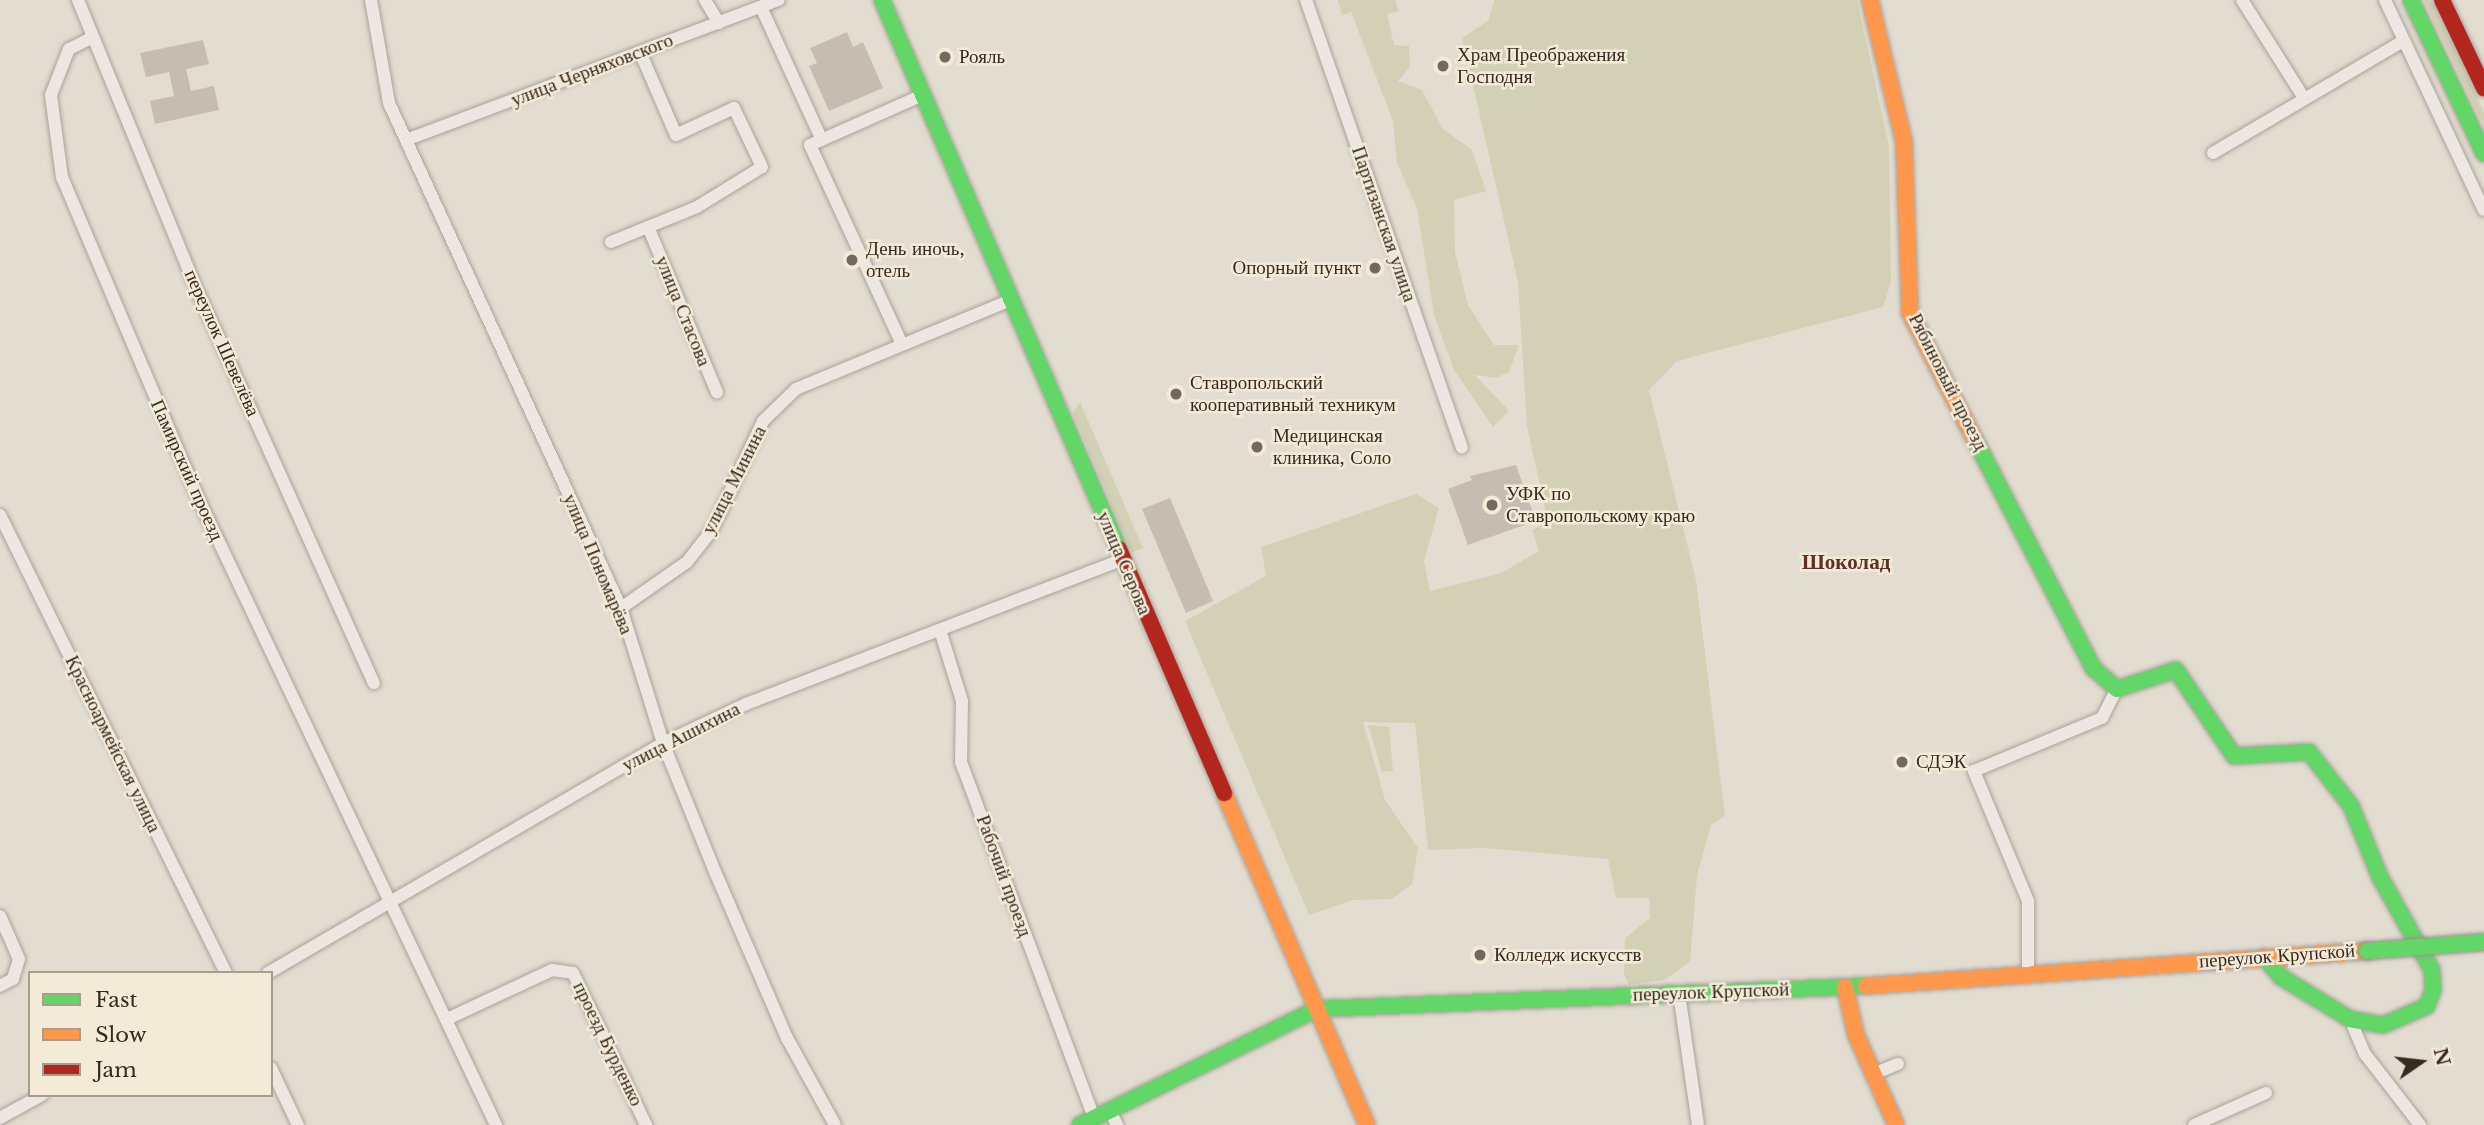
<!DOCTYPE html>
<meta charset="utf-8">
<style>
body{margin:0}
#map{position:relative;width:2484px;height:1125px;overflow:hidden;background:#e3ddd1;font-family:"Libre Baskerville",serif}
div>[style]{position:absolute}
.green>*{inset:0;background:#d3d1b5}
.building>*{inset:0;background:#c7bcb2}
.roads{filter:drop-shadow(0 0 2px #a9a299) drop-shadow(0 0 2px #a9a299)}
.street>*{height:12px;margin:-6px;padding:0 6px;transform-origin:6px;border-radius:6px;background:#ece8e1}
.fast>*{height:16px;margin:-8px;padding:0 8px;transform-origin:8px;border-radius:8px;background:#63d668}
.slow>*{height:16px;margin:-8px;padding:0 8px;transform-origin:8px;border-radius:8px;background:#ff974d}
.jam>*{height:16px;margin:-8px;padding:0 8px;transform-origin:8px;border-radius:8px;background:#b3261e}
.bridges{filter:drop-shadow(0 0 2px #999289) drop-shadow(0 0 2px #999289)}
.fast-bridge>*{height:16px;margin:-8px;padding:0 8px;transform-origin:8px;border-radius:8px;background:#63d668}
.dots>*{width:19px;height:19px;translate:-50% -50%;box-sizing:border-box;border:4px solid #f3ead8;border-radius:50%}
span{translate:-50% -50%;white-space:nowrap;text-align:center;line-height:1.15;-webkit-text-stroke:5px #f3ead8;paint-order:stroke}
.poi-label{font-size:19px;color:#372b21}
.left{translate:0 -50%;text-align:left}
.right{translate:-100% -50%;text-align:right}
.street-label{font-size:19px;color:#372b21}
.neighbourhood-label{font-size:21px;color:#602e25;font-weight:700}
.legend{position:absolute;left:28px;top:971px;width:245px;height:126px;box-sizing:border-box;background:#f3ead8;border:2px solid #a89e8f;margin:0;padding:9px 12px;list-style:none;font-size:21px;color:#372b21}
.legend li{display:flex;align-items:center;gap:14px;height:35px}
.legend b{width:35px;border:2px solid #a89e8f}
.north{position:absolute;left:2386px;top:1027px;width:70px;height:70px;-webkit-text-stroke:5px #f3ead8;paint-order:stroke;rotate:76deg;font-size:19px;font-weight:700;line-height:28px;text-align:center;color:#372b21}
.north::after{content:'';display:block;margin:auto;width:24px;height:32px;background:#372b21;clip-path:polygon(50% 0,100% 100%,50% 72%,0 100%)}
</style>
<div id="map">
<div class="green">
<div style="clip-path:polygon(1338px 0,1395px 0,1399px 11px,1387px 14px,1394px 45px,1409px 46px,1410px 67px,1398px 81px,1422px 90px,1442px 128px,1472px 150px,1486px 191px,1454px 200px,1455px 252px,1468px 305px,1494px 345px,1519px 345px,1509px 372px,1496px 378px,1475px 375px,1509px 411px,1493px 427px,1454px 370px,1434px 315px,1417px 208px,1397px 163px,1393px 121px,1351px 12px,1342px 15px)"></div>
<div style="clip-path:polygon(1494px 0,1857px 0,1889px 146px,1891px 282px,1883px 307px,1677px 361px,1649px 390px,1696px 580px,1725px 816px,1711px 825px,1697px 876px,1690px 962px,1664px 980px,1629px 985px,1624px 974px,1625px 938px,1650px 918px,1649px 898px,1616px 898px,1608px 859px,1483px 848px,1428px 850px,1415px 723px,1363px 722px,1385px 800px,1418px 848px,1412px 884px,1392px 899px,1353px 900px,1309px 915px,1185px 621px,1266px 576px,1261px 547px,1416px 494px,1439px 508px,1424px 561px,1430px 591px,1501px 573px,1539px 551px,1532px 530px,1548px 522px,1527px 426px,1518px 282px,1462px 38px,1489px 20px)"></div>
<div style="clip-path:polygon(2424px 0,2431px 0,2484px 112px,2484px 126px)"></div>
<div style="clip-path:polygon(1080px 402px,1143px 548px,1132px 552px,1073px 413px)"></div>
<div style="clip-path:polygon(1368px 725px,1389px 727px,1393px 771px,1382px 772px)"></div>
</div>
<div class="building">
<div style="clip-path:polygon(847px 32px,853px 47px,863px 42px,883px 88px,829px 111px,809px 66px,817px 63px,810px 48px)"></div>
<div style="clip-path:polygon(203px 40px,209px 64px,186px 69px,191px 91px,214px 86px,219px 110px,155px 124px,150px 101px,174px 96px,169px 72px,146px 77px,140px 53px)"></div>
<div style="clip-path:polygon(1516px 465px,1536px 521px,1468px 545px,1448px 489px,1472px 480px,1470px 476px)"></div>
<div style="clip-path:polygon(1170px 498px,1213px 601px,1186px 613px,1142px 509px)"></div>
</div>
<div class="roads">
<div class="street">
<div style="left:78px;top:0;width:316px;rotate:67.7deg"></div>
<div style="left:198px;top:292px;width:429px;rotate:65.8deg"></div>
<div style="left:371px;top:0;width:105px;rotate:80.1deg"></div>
<div style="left:389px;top:103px;width:556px;rotate:65.33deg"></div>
<div style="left:621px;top:608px;width:141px;rotate:72.7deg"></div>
<div style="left:663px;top:743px;width:141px;rotate:68deg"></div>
<div style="left:716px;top:874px;width:179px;rotate:66.6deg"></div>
<div style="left:787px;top:1038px;width:99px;rotate:61.1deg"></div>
<div style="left:705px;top:0;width:27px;rotate:59deg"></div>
<div style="left:1306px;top:0;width:474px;rotate:70.8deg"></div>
<div style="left:2242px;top:0;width:116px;rotate:57.7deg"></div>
<div style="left:2385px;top:0;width:232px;rotate:64.8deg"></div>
<div style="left:761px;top:7px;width:146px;rotate:65.4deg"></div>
<div style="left:93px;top:37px;width:27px;rotate:153deg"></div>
<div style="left:69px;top:49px;width:49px;rotate:111.4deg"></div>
<div style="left:51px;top:95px;width:83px;rotate:82.4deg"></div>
<div style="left:62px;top:177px;width:355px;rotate:67deg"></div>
<div style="left:201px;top:504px;width:688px;rotate:64.59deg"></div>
<div style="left:406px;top:140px;width:398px;rotate:-20.6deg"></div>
<div style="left:2213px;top:153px;width:221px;rotate:-30.5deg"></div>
<div style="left:649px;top:229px;width:177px;rotate:67.4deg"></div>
<div style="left:611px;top:242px;width:93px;rotate:-22.1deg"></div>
<div style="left:697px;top:207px;width:76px;rotate:-31.6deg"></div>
<div style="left:762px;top:167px;width:65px;rotate:-115.4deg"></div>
<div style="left:734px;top:108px;width:64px;rotate:155deg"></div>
<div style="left:676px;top:135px;width:90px;rotate:-113.4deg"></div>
<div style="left:901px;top:342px;width:217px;rotate:-114.8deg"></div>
<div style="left:810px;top:145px;width:124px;rotate:-23.9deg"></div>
<div style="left:0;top:515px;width:511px;rotate:63.74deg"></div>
<div style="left:621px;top:608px;width:80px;rotate:-34.9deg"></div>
<div style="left:687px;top:562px;width:41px;rotate:-52deg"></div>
<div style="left:712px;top:530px;width:120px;rotate:-64.9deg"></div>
<div style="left:763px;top:421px;width:46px;rotate:-44.1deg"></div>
<div style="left:796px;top:389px;width:233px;rotate:-22.5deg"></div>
<div style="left:940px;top:630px;width:74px;rotate:72.8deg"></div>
<div style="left:962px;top:701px;width:61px;rotate:90.9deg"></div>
<div style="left:961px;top:762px;width:380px;rotate:69.5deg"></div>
<div style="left:0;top:916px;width:47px;rotate:66.2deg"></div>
<div style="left:19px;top:959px;width:21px;rotate:107deg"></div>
<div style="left:13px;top:979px;width:15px;rotate:152deg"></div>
<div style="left:268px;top:973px;width:457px;rotate:-30.2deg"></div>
<div style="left:663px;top:743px;width:92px;rotate:-25.2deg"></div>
<div style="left:746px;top:704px;width:403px;rotate:-21deg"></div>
<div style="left:2028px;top:974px;width:73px;rotate:-90deg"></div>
<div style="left:2028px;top:901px;width:141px;rotate:-112.6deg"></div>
<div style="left:1974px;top:771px;width:139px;rotate:-22.5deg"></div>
<div style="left:2102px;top:718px;width:33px;rotate:-63deg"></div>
<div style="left:1679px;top:993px;width:133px;rotate:81.8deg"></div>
<div style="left:447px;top:1019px;width:116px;rotate:-25deg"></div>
<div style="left:552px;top:970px;width:21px;rotate:8deg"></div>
<div style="left:573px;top:973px;width:169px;rotate:64.3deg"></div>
<div style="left:2350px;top:1019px;width:38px;rotate:67deg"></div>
<div style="left:2365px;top:1054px;width:90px;rotate:52.2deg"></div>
<div style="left:271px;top:1068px;width:63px;rotate:64.7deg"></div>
<div style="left:1873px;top:1074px;width:27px;rotate:-22deg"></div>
<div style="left:1110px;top:1111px;width:16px;rotate:63deg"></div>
<div style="left:0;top:1118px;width:48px;rotate:-28.7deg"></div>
<div style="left:2194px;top:1125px;width:79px;rotate:-24deg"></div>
</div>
<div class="fast">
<div style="left:882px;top:0;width:598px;rotate:66.65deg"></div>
<div style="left:2411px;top:0;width:170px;rotate:64.6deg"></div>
<div style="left:1974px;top:438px;width:259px;rotate:62.6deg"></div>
<div style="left:2093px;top:668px;width:32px;rotate:41deg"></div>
<div style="left:2117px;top:689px;width:62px;rotate:-17.9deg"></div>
<div style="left:2176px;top:670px;width:104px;rotate:56deg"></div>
<div style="left:2234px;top:756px;width:75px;rotate:-3.1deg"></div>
<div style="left:2309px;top:752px;width:68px;rotate:52.1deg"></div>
<div style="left:2351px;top:806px;width:77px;rotate:67.8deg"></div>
<div style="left:2380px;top:877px;width:107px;rotate:60.8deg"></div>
<div style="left:2432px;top:970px;width:20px;rotate:87deg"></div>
<div style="left:2433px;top:990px;width:17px;rotate:111deg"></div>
<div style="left:2427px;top:1006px;width:48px;rotate:156.6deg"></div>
<div style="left:2383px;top:1025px;width:34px;rotate:-170deg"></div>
<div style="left:2350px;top:1019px;width:81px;rotate:-148.7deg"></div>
<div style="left:2281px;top:977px;width:26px;rotate:-130deg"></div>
<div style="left:1080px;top:1125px;width:264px;rotate:-26.1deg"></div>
<div style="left:1317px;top:1009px;width:549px;rotate:-2.4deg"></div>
</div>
<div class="slow">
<div style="left:1870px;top:0;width:146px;rotate:76.5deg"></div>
<div style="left:1904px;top:142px;width:171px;rotate:88deg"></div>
<div style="left:1910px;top:313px;width:140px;rotate:62.9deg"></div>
<div style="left:1224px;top:793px;width:361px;rotate:66.7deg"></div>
<div style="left:1866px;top:986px;width:502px;rotate:-4deg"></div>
<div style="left:1845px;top:987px;width:49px;rotate:77.1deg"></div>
<div style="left:1856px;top:1035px;width:98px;rotate:66deg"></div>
</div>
<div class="jam">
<div style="left:2442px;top:0;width:98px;rotate:64.5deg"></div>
<div style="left:1119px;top:549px;width:266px;rotate:66.7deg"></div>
</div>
</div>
<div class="bridges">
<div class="fast-bridge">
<div style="left:2367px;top:951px;width:117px;rotate:-4.4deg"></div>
</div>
</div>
<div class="dots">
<div style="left:945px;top:57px;background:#73695f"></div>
<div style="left:1443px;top:66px;background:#73695f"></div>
<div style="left:852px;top:260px;background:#73695f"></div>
<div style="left:1375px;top:268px;background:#73695f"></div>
<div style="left:1176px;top:394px;background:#73695f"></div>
<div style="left:1257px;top:447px;background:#73695f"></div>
<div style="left:1492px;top:505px;background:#73695f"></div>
<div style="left:1902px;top:762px;background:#73695f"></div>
<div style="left:1480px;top:955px;background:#73695f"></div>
</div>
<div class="poi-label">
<span class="left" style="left:1457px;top:66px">Храм Преображения<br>Господня</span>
<span class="left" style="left:959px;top:57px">Рояль</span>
<span class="left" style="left:866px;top:260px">День иночь,<br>отель</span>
<span class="right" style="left:1361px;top:268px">Опорный пункт</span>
<span class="left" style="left:1190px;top:394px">Ставропольский<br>кооперативный техникум</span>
<span class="left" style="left:1273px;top:447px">Медицинская<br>клиника, Соло</span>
<span class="left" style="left:1506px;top:505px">УФК по<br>Ставропольскому краю</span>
<span class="left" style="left:1916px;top:762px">СДЭК</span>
<span class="left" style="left:1494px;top:955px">Колледж искусств</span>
</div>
<div class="street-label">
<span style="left:592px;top:70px;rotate:-21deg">улица Черняховского</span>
<span style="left:1384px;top:224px;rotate:71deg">Партизанская улица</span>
<span style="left:683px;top:311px;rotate:68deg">улица Стасова</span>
<span style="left:222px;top:343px;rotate:66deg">переулок Шевелёва</span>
<span style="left:1948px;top:382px;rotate:63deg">Рябиновый проезд</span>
<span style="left:187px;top:470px;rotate:66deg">Памирский проезд</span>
<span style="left:734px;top:480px;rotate:-63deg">улица Минина</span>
<span style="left:1124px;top:563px;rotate:67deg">улица Серова</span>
<span style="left:598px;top:564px;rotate:67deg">улица Пономарёва</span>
<span style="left:681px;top:737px;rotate:-27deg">улица Ашихина</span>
<span style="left:113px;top:744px;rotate:64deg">Красноармейская улица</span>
<span style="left:1004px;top:876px;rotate:70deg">Рабочий проезд</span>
<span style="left:2277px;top:956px;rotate:-4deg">переулок Крупской</span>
<span style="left:1711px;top:992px;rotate:-2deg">переулок Крупской</span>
<span style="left:608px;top:1044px;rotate:64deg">проезд Бурденко</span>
</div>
<div class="neighbourhood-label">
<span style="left:1846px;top:562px">Шоколад</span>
</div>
<ul class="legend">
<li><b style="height:9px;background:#63d668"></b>Fast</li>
<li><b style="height:9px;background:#ff974d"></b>Slow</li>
<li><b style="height:9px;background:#b3261e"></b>Jam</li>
</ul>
<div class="north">N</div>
</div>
